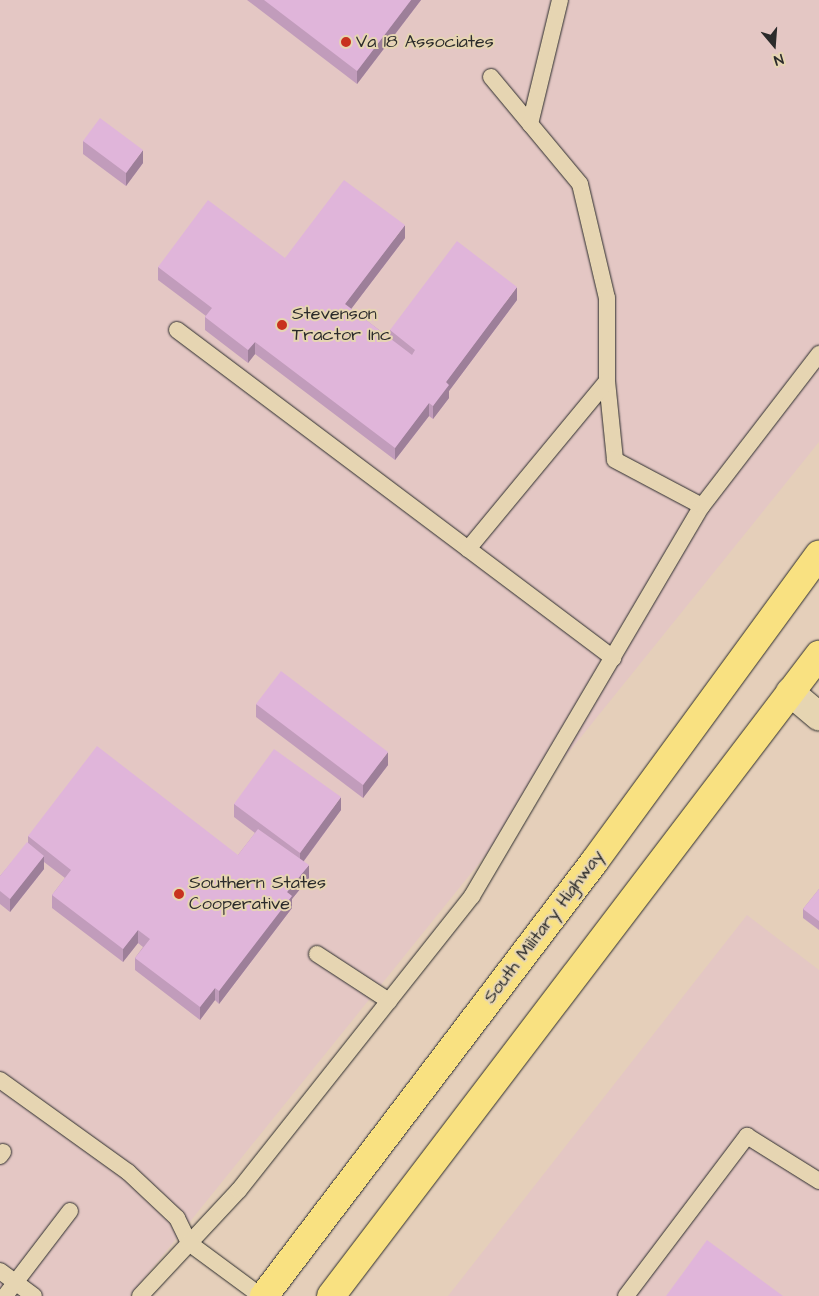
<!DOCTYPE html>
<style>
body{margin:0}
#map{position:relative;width:819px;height:1296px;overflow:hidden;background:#e5cfba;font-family:"Architects Daughter",sans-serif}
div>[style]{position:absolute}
.built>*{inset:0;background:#e4c7c4}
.roads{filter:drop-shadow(0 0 1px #2b2b2b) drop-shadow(0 0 1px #2b2b2b)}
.lane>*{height:16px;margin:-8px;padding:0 8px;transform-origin:8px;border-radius:8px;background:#e6d5b2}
.street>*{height:28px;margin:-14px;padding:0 14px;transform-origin:14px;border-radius:14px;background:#e6d5b2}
.primary>*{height:28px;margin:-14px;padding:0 14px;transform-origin:14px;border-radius:14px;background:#f9e181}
.wall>*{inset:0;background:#c19cbb}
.shaded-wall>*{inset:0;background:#9d7f99}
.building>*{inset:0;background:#e0b5da}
.dots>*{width:14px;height:14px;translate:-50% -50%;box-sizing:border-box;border:2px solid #e6d5b2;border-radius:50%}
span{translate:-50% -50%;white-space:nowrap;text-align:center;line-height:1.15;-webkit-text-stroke:4px #e6d5b2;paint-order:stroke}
.poi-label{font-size:18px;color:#2b2b2b}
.left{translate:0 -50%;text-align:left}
.street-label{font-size:18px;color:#2b2b2b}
.north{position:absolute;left:749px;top:20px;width:50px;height:50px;-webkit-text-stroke:4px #e6d5b2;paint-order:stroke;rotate:162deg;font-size:14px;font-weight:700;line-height:20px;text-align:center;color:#2b2b2b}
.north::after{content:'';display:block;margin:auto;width:18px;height:22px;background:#2b2b2b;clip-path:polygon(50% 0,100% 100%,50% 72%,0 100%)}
</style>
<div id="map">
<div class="built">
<div style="clip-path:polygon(0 0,819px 0,819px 442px,130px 1296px,0 1296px)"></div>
<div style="clip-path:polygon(747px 915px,819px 970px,819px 1296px,448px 1296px)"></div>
</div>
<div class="roads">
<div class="lane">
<div style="left:491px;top:77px;width:139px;rotate:50.2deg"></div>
<div style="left:580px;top:184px;width:117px;rotate:76.7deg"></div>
<div style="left:607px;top:298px;width:83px;rotate:90deg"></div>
<div style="left:607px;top:381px;width:79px;rotate:84.2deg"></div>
<div style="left:615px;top:460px;width:98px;rotate:27.9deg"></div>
<div style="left:530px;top:124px;width:128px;rotate:-76.4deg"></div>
<div style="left:177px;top:330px;width:546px;rotate:36.95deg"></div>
<div style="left:468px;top:549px;width:218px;rotate:-50.4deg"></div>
<div style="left:317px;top:954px;width:86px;rotate:33.1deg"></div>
<div style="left:0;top:1080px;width:158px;rotate:35.7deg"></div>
<div style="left:128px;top:1172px;width:67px;rotate:43.2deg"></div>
<div style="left:177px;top:1218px;width:28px;rotate:64deg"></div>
<div style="left:189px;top:1243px;width:89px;rotate:36.4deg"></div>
<div style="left:0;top:1156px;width:5px;rotate:-53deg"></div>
<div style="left:0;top:1271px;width:42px;rotate:36.3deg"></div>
<div style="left:5px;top:1296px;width:107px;rotate:-52.6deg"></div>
<div style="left:140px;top:1296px;width:145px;rotate:-47deg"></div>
<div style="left:239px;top:1190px;width:375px;rotate:-51.6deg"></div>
<div style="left:472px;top:896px;width:453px;rotate:-59.5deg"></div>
<div style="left:702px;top:506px;width:192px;rotate:-52.4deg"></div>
<div style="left:626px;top:1296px;width:201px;rotate:-52.9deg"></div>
<div style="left:747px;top:1136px;width:85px;rotate:32deg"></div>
</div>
<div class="street">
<div style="left:790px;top:692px;width:38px;rotate:40deg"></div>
</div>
<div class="primary">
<div style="left:264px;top:1296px;width:545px;rotate:-52.75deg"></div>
<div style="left:594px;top:862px;width:381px;rotate:-53.8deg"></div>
<div style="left:331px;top:1296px;width:806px;rotate:-52.72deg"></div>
</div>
</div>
<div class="wall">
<div style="clip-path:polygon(247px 0,421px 0,357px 84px)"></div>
<div style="clip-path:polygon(83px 141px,143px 163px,126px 186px,83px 154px)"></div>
<div style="clip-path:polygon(405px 238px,351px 309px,390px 338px,390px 330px,517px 300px,449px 391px,449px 398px,433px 419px,429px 416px,395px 460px,255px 354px,248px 363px,205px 330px,205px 317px,206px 316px,158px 280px,158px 267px,285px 258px)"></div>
<div style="clip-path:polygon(256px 704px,388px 765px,363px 798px,256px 717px)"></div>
<div style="clip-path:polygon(234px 804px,341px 810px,304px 861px,309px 878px,292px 899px,292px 908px,219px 1004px,215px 1000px,200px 1020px,135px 970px,135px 958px,143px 947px,138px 943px,123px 962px,52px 908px,52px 895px,65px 878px,44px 862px,44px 869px,10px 912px,0 904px,0 876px,28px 843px,28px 836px,238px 855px,255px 833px,234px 817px)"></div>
<div style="clip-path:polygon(819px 889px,819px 930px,803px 918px,803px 909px)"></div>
</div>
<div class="shaded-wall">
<div style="clip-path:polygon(411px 0,421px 0,357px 84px,357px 71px)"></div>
<div style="clip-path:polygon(143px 150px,143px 163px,126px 186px,126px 173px)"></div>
<div style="clip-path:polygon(405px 225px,405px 238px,345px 317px,345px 304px)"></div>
<div style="clip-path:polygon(517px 287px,517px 300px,449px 391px,449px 398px,433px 419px,433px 406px,446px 382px)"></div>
<div style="clip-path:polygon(255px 342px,255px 354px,248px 363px,248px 350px)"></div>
<div style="clip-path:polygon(429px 403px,429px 416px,395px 460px,395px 448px)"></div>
<div style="clip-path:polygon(388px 752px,388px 765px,363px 798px,363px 785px)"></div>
<div style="clip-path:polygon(341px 797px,341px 810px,300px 866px,300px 853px)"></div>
<div style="clip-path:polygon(44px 856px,44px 869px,10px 912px,10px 899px)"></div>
<div style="clip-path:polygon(309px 865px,309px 878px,292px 899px,292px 908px,219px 1004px,219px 991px,287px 892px)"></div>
<div style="clip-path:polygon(138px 930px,138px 943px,123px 962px,123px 949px)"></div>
<div style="clip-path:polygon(215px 988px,215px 1000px,200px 1020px,200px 1007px)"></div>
</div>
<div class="building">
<div style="clip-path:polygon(264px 0,411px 0,357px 71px)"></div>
<div style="clip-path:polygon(100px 118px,143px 150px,126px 173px,83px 141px)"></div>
<div style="clip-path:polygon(344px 180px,405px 225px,345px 304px,412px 355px,415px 350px,390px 330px,457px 241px,517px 287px,446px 382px,449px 385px,433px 406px,429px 403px,395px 448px,255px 342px,248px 350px,205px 317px,212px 308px,158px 267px,208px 200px,285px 258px)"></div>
<div style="clip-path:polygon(281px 671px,388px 752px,363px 785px,256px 704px)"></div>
<div style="clip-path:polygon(97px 746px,238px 855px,258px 829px,309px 865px,287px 892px,292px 896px,219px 991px,215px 988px,200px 1007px,135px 958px,150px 939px,138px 930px,123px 949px,52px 895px,71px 870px,28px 836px)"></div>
<div style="clip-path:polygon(274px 749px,341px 797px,300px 853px,234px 804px)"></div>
<div style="clip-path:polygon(27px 842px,44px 856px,10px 899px,0 891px,0 876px)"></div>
<div style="clip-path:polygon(819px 889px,819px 921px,803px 909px)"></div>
<div style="clip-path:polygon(707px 1240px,783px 1296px,666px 1296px)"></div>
</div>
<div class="dots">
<div style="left:346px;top:42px;background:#c8321e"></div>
<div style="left:282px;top:325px;background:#c8321e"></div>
<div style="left:179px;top:894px;background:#c8321e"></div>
</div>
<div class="poi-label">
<span class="left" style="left:356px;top:42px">Va 18 Associates</span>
<span class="left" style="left:292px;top:325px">Stevenson<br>Tractor Inc</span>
<span class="left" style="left:189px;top:894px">Southern States<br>Cooperative</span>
</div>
<div class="street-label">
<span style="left:544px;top:927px;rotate:-53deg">South Military Highway</span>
</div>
<div class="north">N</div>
</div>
